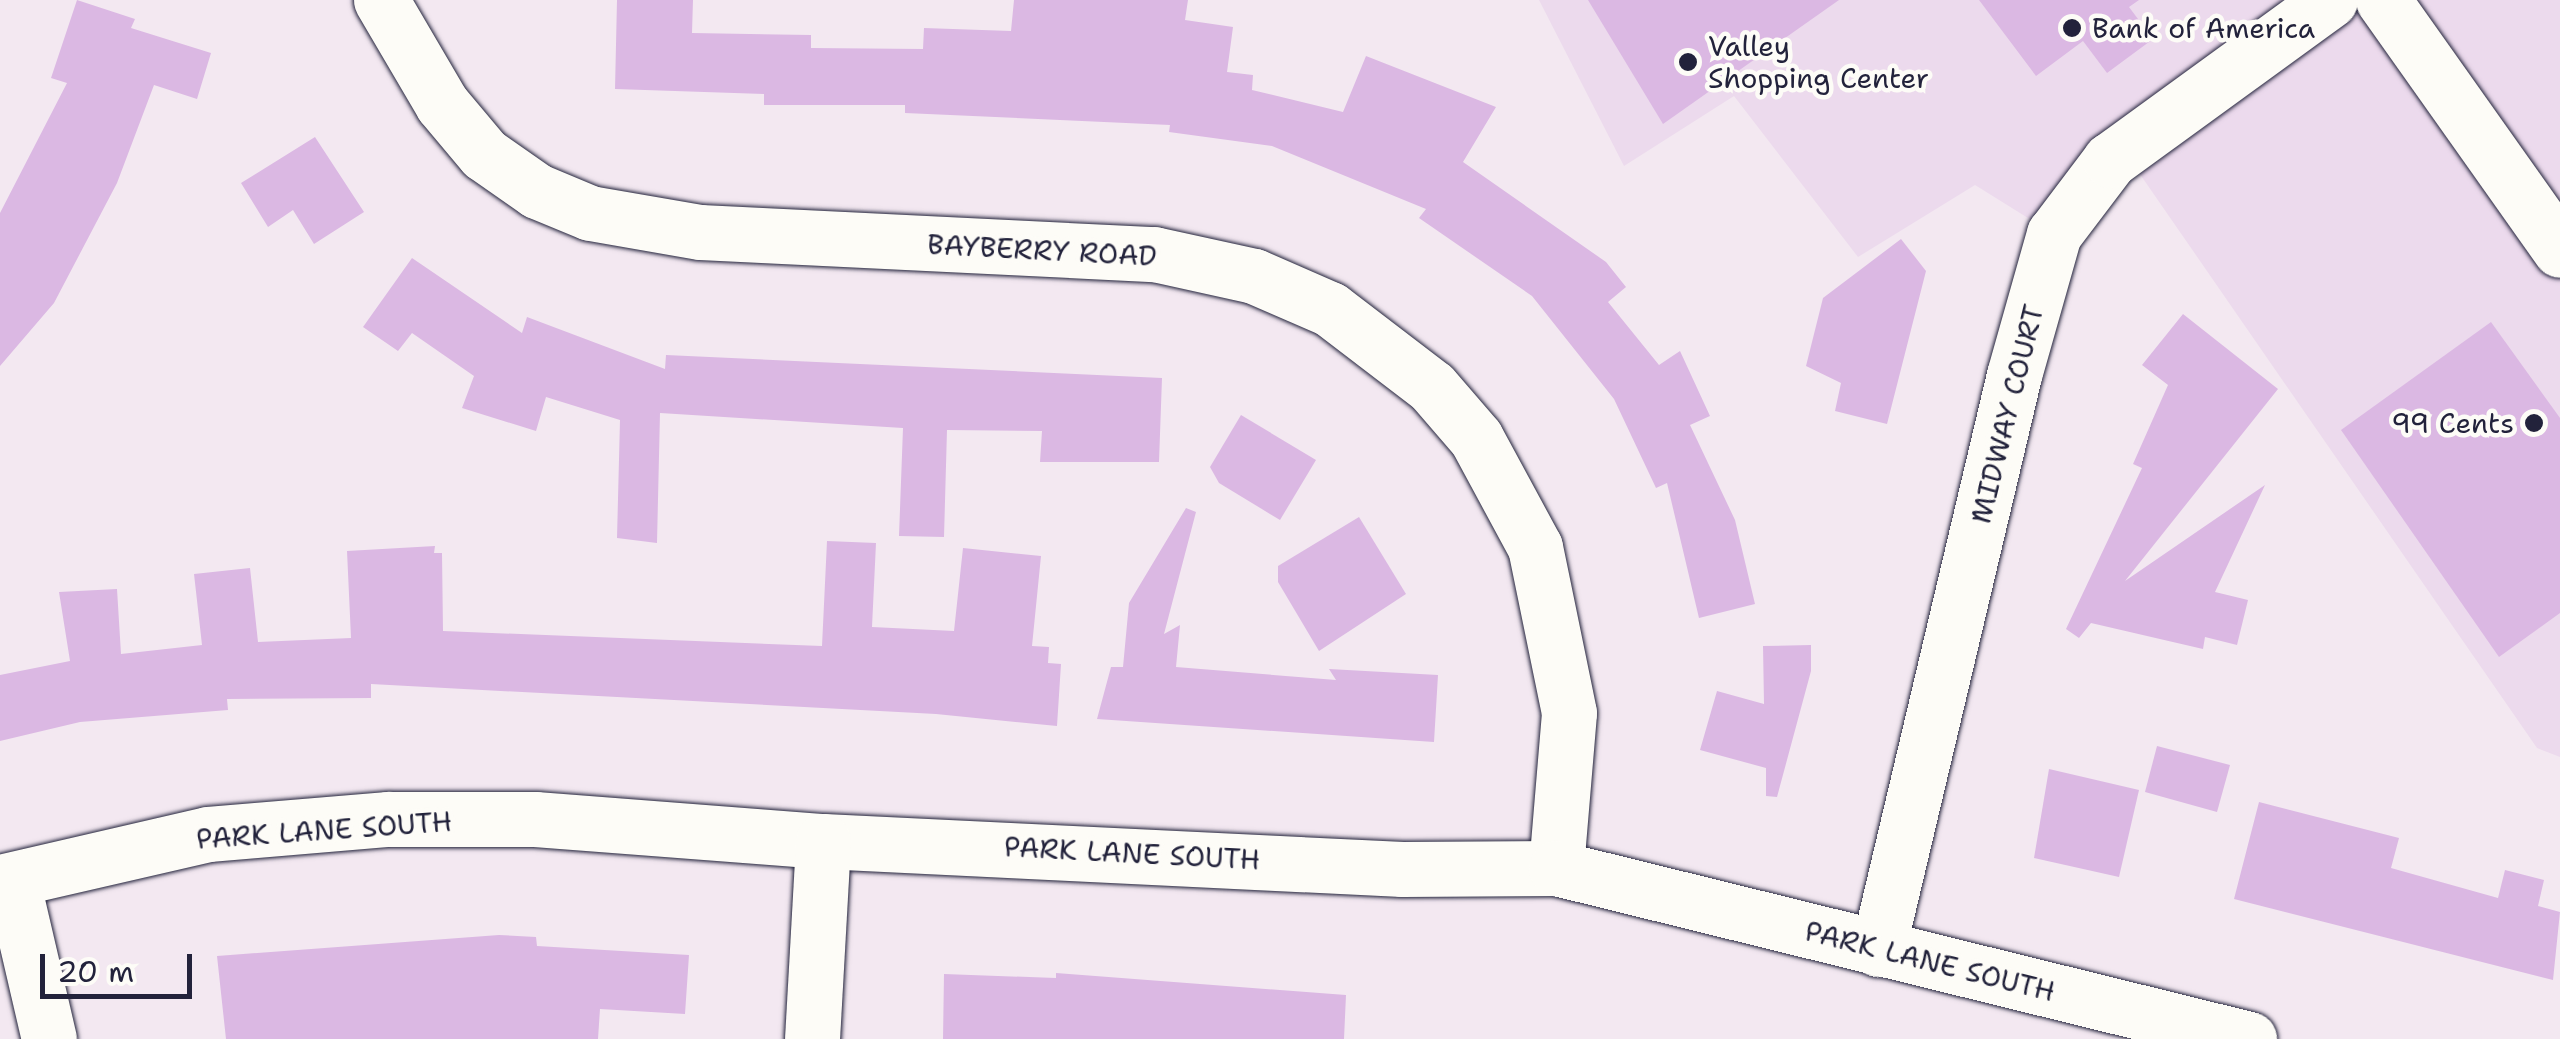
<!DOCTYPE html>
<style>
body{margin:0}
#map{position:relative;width:2560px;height:1039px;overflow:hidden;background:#f3e8f1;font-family:"Shantell Sans",sans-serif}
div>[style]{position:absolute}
.built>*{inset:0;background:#ecdaed}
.building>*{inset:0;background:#dbb8e3}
.roads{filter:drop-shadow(0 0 2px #22223b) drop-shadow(0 0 2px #22223b)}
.minor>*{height:55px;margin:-27.5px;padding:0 27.5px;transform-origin:27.5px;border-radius:27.5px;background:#fdfcf7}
.major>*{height:55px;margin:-27.5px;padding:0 27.5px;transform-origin:27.5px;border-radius:27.5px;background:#fdfcf7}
.dots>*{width:28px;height:28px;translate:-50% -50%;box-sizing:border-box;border:5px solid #fdfcf7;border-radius:50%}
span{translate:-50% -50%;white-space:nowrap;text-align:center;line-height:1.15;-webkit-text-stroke:9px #fdfcf7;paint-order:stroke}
.poi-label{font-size:28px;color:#22223b}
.left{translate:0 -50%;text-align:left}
.right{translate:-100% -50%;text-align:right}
.street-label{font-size:28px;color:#22223b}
.scale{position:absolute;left:40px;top:954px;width:152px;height:45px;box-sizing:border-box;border:5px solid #22223b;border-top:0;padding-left:12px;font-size:30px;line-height:35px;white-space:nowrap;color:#22223b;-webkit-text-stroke:8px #fdfcf7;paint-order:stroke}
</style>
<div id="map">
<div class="built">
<div style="clip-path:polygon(1539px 0,2560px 0,2560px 757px,2537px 748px,2117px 141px,2044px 228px,1975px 185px,1858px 257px,1734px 96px,1624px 166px)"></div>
</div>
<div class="building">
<div style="clip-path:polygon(77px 0,135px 19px,131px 28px,211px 53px,197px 99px,154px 85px,117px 183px,54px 303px,0 366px,0 213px,67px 83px,51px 78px)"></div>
<div style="clip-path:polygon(617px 0,693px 0,692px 33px,811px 35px,811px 48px,923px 49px,924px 28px,1011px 31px,1014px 0,1188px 0,1185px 20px,1233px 27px,1227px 72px,1253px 75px,1252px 90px,1343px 112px,1366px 56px,1496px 107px,1463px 162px,1606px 262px,1626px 287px,1608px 302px,1659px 365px,1680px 351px,1710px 416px,1690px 425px,1735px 520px,1755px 604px,1699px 618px,1667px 483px,1656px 488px,1614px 399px,1532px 296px,1419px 218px,1426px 209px,1272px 146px,1169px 132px,1170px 125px,905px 113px,905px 105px,764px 105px,764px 94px,615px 89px)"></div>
<div style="clip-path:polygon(1588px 0,1839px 0,1663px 124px)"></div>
<div style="clip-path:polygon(1979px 0,2139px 0,2129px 7px,2153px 39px,2107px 73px,2083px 41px,2036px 76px)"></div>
<div style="clip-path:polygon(315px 137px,364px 212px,314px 244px,293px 210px,268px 227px,241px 183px)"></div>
<div style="clip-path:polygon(1901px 239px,1926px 271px,1887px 424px,1835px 411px,1841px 383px,1806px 366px,1823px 298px)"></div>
<div style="clip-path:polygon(412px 258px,522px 333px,527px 317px,665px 369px,666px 355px,1162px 378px,1159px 462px,1040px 462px,1042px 431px,947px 430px,944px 537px,899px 536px,903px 428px,660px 413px,657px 543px,617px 538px,620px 420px,546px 397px,536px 431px,462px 408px,474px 376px,412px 333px,398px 351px,363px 327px)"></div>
<div style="clip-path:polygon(2183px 314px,2278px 389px,2125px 581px,2265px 485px,2215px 592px,2248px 600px,2237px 645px,2205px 637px,2203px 649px,2091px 623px,2079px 638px,2066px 629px,2142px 468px,2133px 464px,2168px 385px,2142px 365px)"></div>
<div style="clip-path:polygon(2491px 322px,2560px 418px,2560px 613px,2499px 657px,2341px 430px)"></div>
<div style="clip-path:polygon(1241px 415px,1316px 460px,1280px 520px,1219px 483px,1210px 467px)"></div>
<div style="clip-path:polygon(1186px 508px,1196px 512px,1164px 634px,1180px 625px,1176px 667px,1336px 680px,1329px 669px,1438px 675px,1434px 742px,1097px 719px,1111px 667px,1123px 667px,1129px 603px)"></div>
<div style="clip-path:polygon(1359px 517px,1406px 594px,1319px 651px,1278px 582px,1278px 566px)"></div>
<div style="clip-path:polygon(827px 541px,876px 543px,872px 627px,954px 631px,963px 548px,1041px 556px,1032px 646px,1049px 647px,1048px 663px,1061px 664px,1057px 726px,936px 714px,371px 684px,371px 698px,227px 699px,228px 710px,80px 722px,0 741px,0 675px,70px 661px,59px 592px,117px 589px,121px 654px,202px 645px,194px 574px,250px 568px,258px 642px,351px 638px,347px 551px,435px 546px,434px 553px,442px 553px,443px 631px,822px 646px)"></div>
<div style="clip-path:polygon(1811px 645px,1811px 671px,1777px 797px,1766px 796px,1766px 768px,1700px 750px,1717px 691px,1764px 704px,1763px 646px)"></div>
<div style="clip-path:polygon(2157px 746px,2230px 765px,2217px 812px,2145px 792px)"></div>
<div style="clip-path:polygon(2049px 769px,2139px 790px,2119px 877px,2034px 858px)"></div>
<div style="clip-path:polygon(2259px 802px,2399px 838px,2391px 868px,2498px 898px,2505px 870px,2544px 880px,2538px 906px,2560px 912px,2553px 980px,2234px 899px)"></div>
<div style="clip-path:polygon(499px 935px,536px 937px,537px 946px,689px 955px,685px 1014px,600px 1009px,598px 1039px,226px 1039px,217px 956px)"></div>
<div style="clip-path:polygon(1056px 973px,1346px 995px,1344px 1039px,943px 1039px,944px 974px,1056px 978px)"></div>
</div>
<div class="roads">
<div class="minor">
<div style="left:381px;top:0;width:121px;rotate:59.6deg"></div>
<div style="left:442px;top:104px;width:65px;rotate:50deg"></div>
<div style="left:484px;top:154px;width:65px;rotate:34.9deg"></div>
<div style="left:537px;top:191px;width:57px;rotate:22.5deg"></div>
<div style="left:590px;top:213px;width:112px;rotate:9.8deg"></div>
<div style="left:700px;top:232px;width:455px;rotate:2.8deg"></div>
<div style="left:1154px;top:254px;width:102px;rotate:12.4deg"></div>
<div style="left:1254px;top:276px;width:83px;rotate:23.5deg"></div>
<div style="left:1330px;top:309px;width:128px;rotate:37.4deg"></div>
<div style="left:1432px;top:387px;width:67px;rotate:49.2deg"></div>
<div style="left:1476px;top:438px;width:124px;rotate:61.6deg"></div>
<div style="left:1535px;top:547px;width:169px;rotate:78.4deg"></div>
<div style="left:1569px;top:713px;width:156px;rotate:94.8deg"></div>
<div style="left:12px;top:880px;width:163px;rotate:76.9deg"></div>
<div style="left:0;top:882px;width:213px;rotate:-13deg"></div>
<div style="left:208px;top:834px;width:181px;rotate:-4.8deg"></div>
<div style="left:388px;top:819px;width:147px"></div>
<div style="left:535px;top:819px;width:289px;rotate:4.4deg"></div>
<div style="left:823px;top:841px;width:580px;rotate:2.77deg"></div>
<div style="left:1402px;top:869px;width:154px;rotate:-0.4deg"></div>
<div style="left:1556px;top:868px;width:714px;rotate:13.86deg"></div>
<div style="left:1878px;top:949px;width:590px;rotate:-76.67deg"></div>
<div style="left:2014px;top:375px;width:147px;rotate:-74.2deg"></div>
<div style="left:2054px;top:234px;width:93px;rotate:-52.9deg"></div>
<div style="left:2110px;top:160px;width:272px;rotate:-36deg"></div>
<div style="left:812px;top:1039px;width:198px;rotate:-86.8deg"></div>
</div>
<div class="major">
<div style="left:2383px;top:0;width:306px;rotate:54.7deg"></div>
</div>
</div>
<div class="dots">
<div style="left:2072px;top:28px;background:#22223b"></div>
<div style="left:1688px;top:62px;background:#22223b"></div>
<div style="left:2534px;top:423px;background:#22223b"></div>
</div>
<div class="poi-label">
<span class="left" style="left:2092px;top:28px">Bank of America</span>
<span class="left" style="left:1708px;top:62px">Valley<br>Shopping Center</span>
<span class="right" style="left:2514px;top:423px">99 Cents</span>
</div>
<div class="street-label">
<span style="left:1042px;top:250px;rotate:3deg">BAYBERRY ROAD</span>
<span style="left:2007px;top:414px;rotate:-76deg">MIDWAY COURT</span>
<span style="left:324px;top:830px;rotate:-4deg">PARK LANE SOUTH</span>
<span style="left:1132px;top:853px;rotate:3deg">PARK LANE SOUTH</span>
<span style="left:1930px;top:961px;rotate:14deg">PARK LANE SOUTH</span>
</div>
<div class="scale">20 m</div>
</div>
